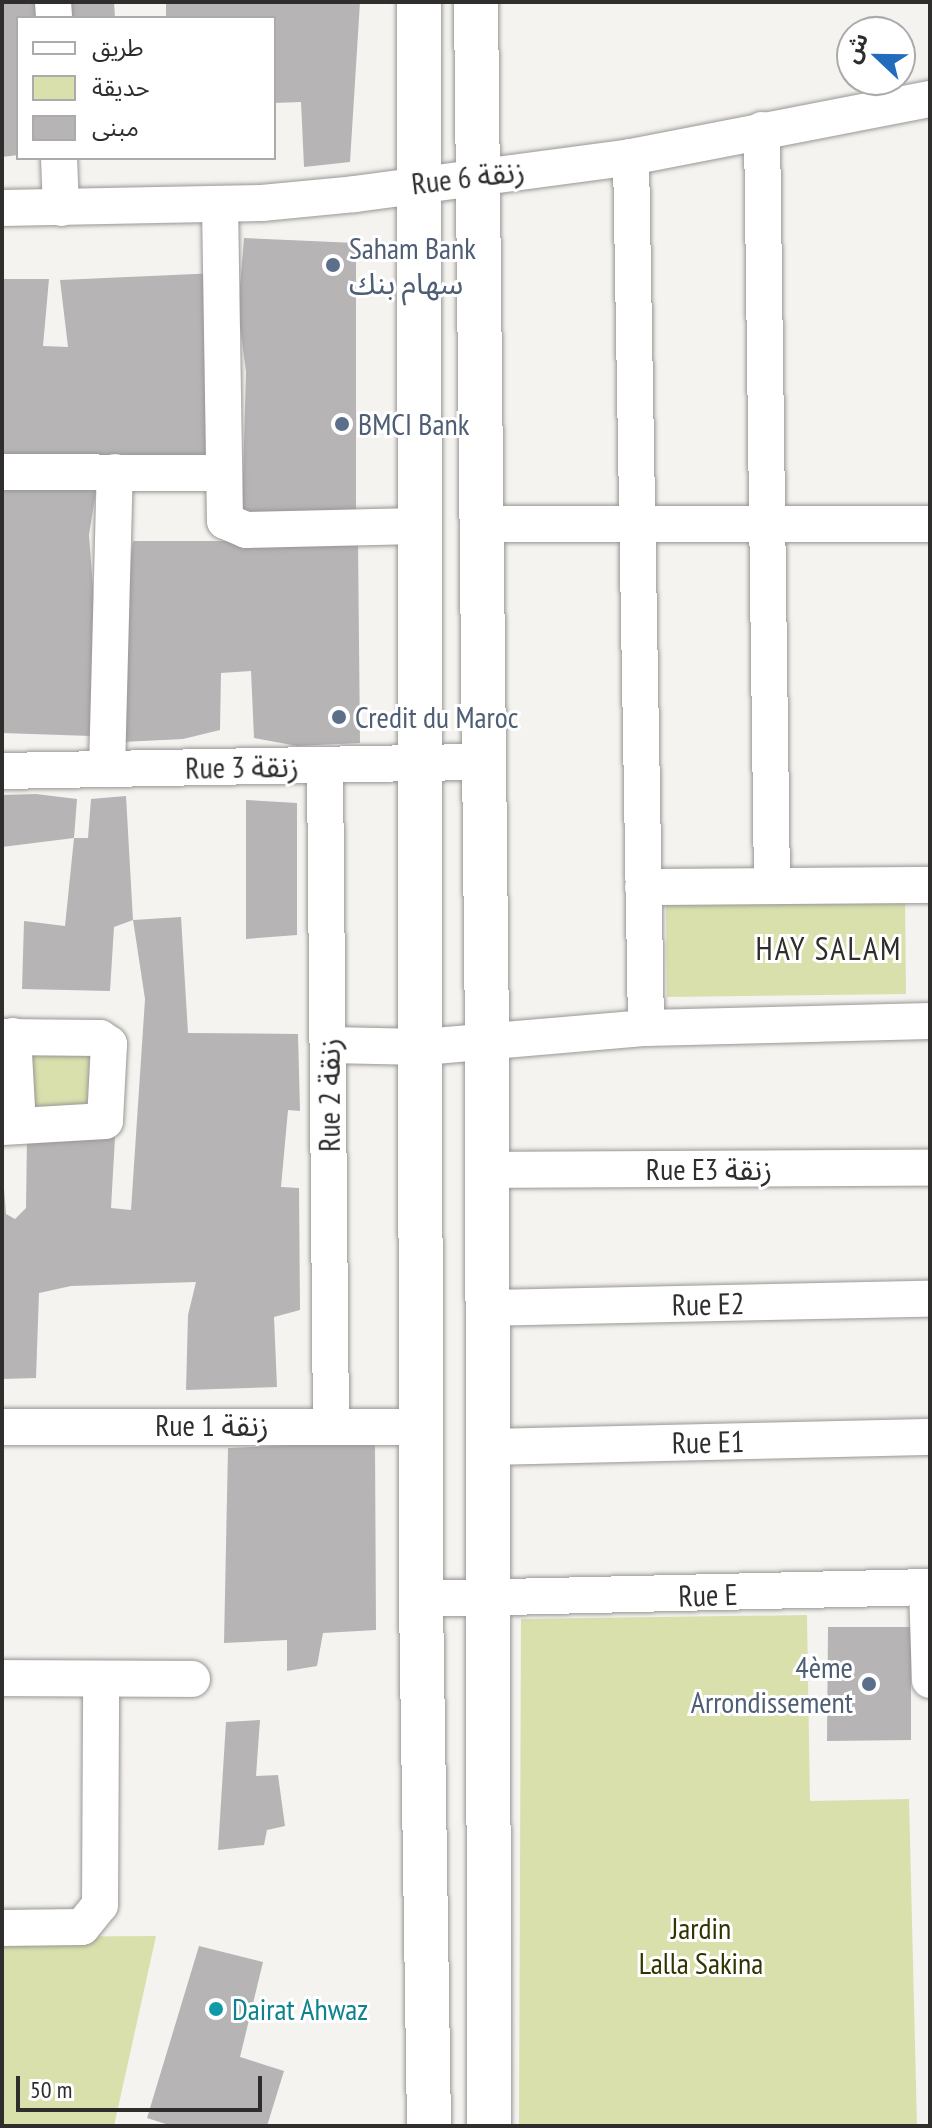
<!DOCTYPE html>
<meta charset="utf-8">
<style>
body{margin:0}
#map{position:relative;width:932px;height:2128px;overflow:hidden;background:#f5f3f0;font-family:"PT Sans Narrow","Noto Sans Arabic",sans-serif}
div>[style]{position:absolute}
.green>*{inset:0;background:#d9e0ac}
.building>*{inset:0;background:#b7b4b6}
.roads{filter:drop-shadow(0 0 2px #999794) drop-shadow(0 0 2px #999794)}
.minor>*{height:36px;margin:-18px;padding:0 18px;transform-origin:18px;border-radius:18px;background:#fff}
.major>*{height:44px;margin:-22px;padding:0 22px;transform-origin:22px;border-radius:22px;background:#fff}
.dots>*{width:22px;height:22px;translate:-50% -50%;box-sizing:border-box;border:4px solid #fff;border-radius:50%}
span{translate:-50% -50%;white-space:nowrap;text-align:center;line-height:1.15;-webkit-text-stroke:6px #fff;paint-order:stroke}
.street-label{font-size:30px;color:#2f2e2d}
.service-label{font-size:30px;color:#4e5e75}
.left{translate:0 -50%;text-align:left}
.right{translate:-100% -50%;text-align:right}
.park-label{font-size:30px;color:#323500}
.culture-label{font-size:30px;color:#0d838f}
.neighbourhood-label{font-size:32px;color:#2f2e2d;letter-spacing:2px}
.frame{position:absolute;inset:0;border:4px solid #2f2e2d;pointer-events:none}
.legend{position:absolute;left:16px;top:16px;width:260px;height:144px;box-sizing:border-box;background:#fff;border:2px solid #acabab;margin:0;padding:10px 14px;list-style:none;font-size:24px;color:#2f2e2d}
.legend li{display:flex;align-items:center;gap:16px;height:40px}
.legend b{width:40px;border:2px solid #acabab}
.north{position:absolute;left:836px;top:16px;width:80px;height:80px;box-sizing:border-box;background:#fff;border:2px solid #acabab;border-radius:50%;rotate:292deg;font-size:22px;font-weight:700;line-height:32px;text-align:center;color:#2f2e2d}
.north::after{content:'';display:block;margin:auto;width:28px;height:36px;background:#216cbc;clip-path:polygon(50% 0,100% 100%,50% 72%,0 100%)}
.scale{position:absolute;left:16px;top:2076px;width:246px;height:36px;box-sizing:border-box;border:4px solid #2f2e2d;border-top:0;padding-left:10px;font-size:24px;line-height:28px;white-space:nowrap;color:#2f2e2d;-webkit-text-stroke:6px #fff;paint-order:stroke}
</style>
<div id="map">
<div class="green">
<div style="clip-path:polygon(905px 894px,906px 994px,667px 997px,666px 898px)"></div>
<div style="clip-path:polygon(93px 1041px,94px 1110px,24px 1112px,22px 1043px)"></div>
<div style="clip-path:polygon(807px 1615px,810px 1801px,909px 1799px,917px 2126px,519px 2126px,521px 1619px)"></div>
<div style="clip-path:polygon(156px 1936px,114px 2126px,2px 2126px,2px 1937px)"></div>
</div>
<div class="building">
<div style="clip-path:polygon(2px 2px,38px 2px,38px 18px,18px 18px,18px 155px,2px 157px)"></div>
<div style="clip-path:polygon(63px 2px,114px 2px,115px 18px,63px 18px)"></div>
<div style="clip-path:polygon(166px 2px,360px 2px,350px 162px,304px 167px,301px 102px,274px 103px,274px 18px,166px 18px)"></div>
<div style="clip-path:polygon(244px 238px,356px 243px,356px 523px,242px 516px,246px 372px,238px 311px)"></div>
<div style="clip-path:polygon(218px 273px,215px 463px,2px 457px,2px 279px,49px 279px,43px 346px,68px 347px,60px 280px)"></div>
<div style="clip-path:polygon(2px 484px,97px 485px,89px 535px,96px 629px,91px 736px,2px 733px)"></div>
<div style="clip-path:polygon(133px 541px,358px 541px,360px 743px,297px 746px,254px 738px,251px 671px,221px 673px,220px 730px,183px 739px,122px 742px,123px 611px)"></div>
<div style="clip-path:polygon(36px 794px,77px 799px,74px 838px,2px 847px,2px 795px)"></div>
<div style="clip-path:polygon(126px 796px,133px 920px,114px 927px,110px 991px,22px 989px,24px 921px,65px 926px,74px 838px,88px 838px,91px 799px)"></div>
<div style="clip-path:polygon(246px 800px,297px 803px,297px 935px,246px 939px)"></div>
<div style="clip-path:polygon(181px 917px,188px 1033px,298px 1034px,300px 1111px,288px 1110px,281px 1187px,299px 1188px,300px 1310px,274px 1317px,277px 1387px,186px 1390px,188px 1315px,196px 1282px,71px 1286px,39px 1293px,36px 1378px,2px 1379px,2px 1163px,6px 1214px,15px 1219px,26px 1208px,27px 1135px,115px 1137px,111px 1208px,131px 1210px,145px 999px,133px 920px)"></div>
<div style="clip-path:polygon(375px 1441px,376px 1630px,323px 1633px,317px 1666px,287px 1671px,287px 1640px,224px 1643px,228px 1448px)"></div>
<div style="clip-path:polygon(828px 1627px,911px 1627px,911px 1740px,827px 1741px)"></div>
<div style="clip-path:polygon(260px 1720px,256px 1776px,278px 1775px,285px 1826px,267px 1830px,264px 1845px,218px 1850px,226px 1722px)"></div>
<div style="clip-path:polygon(199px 1946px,263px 1962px,240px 2057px,284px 2071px,267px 2126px,172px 2126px,147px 2118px)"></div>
</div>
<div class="roads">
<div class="minor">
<div style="left:53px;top:2px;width:16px;rotate:86deg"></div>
<div style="left:762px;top:130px;width:756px;rotate:89.24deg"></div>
<div style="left:631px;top:157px;width:871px;rotate:89.01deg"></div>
<div style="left:59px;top:158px;width:50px;rotate:87.7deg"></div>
<div style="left:220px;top:204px;width:317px;rotate:89.1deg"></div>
<div style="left:225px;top:521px;width:23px;rotate:23deg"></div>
<div style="left:246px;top:530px;width:172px;rotate:-1.3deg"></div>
<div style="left:2px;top:208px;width:260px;rotate:-1.1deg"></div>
<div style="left:262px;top:203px;width:93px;rotate:-5.5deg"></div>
<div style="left:355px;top:194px;width:278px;rotate:-7.6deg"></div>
<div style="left:631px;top:157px;width:305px;rotate:-11deg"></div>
<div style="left:2px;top:472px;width:220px;rotate:0.3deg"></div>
<div style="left:479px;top:524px;width:451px"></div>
<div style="left:325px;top:766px;width:658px;rotate:89.48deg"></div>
<div style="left:107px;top:769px;width:297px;rotate:-88.5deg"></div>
<div style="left:2px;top:771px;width:480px;rotate:-1.1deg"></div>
<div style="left:643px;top:887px;width:287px;rotate:-0.4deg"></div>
<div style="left:13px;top:1036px;width:90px;rotate:86.8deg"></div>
<div style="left:2px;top:1037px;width:98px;rotate:0.6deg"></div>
<div style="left:100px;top:1038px;width:11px;rotate:34deg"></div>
<div style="left:109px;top:1044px;width:77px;rotate:93deg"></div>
<div style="left:105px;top:1121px;width:103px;rotate:176.7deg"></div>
<div style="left:329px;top:1045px;width:94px;rotate:1.2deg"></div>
<div style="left:423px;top:1047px;width:224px;rotate:-4.9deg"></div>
<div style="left:646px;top:1028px;width:284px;rotate:-1.4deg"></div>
<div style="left:487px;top:1170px;width:443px;rotate:-0.3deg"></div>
<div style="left:486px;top:1308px;width:444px;rotate:-1.2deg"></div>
<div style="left:2px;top:1427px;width:420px"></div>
<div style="left:485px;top:1447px;width:445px;rotate:-1.3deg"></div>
<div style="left:927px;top:1587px;width:93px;rotate:88.2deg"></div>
<div style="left:421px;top:1599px;width:509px;rotate:-1.35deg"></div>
<div style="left:2px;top:1678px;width:190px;rotate:0.3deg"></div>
<div style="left:2px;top:1928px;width:80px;rotate:-0.7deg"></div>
<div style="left:82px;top:1927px;width:28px;rotate:-51deg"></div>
<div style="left:100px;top:1905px;width:226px;rotate:-89.7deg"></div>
</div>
<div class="major">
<div style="left:419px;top:2px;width:1597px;rotate:89.93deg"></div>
<div style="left:421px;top:1599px;width:527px;rotate:89.13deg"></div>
<div style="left:476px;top:2px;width:1036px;rotate:89.39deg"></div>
<div style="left:487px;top:1038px;width:1088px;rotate:89.89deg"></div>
</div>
</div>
<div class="dots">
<div style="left:333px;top:265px;background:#5c6f8a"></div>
<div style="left:342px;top:424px;background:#5c6f8a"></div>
<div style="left:339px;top:717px;background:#5c6f8a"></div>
<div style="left:869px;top:1684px;background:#5c6f8a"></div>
<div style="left:216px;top:2009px;background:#0f9aa8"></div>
</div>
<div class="street-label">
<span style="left:468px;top:177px;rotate:-7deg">Rue 6 زنقة</span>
<span style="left:242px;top:767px;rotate:-1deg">Rue 3 زنقة</span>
<span style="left:329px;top:1095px;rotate:-90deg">Rue 2 زنقة</span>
<span style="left:709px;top:1169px">Rue E3 زنقة</span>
<span style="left:708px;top:1304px;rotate:-1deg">Rue E2</span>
<span style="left:212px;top:1425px">Rue 1 زنقة</span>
<span style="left:708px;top:1442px;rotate:-1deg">Rue E1</span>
<span style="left:708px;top:1595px;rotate:-2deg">Rue E</span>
</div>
<div class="service-label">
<span class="left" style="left:349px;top:265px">Saham Bank<br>سهام بنك</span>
<span class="left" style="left:358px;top:424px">BMCI Bank</span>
<span class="left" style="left:355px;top:717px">Credit du Maroc</span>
<span class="right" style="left:853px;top:1684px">4ème<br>Arrondissement</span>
</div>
<div class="park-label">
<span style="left:701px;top:1945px">Jardin<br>Lalla Sakina</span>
</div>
<div class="culture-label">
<span class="left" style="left:232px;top:2009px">Dairat Ahwaz</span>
</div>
<div class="neighbourhood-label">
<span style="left:829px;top:948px">HAY SALAM</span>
</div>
<div class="frame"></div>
<ul class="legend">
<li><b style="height:10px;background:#fff"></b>طريق</li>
<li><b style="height:22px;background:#d9e0ac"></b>حديقة</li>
<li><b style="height:22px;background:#b7b4b6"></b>مبنى</li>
</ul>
<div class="north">ش</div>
<div class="scale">50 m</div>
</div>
